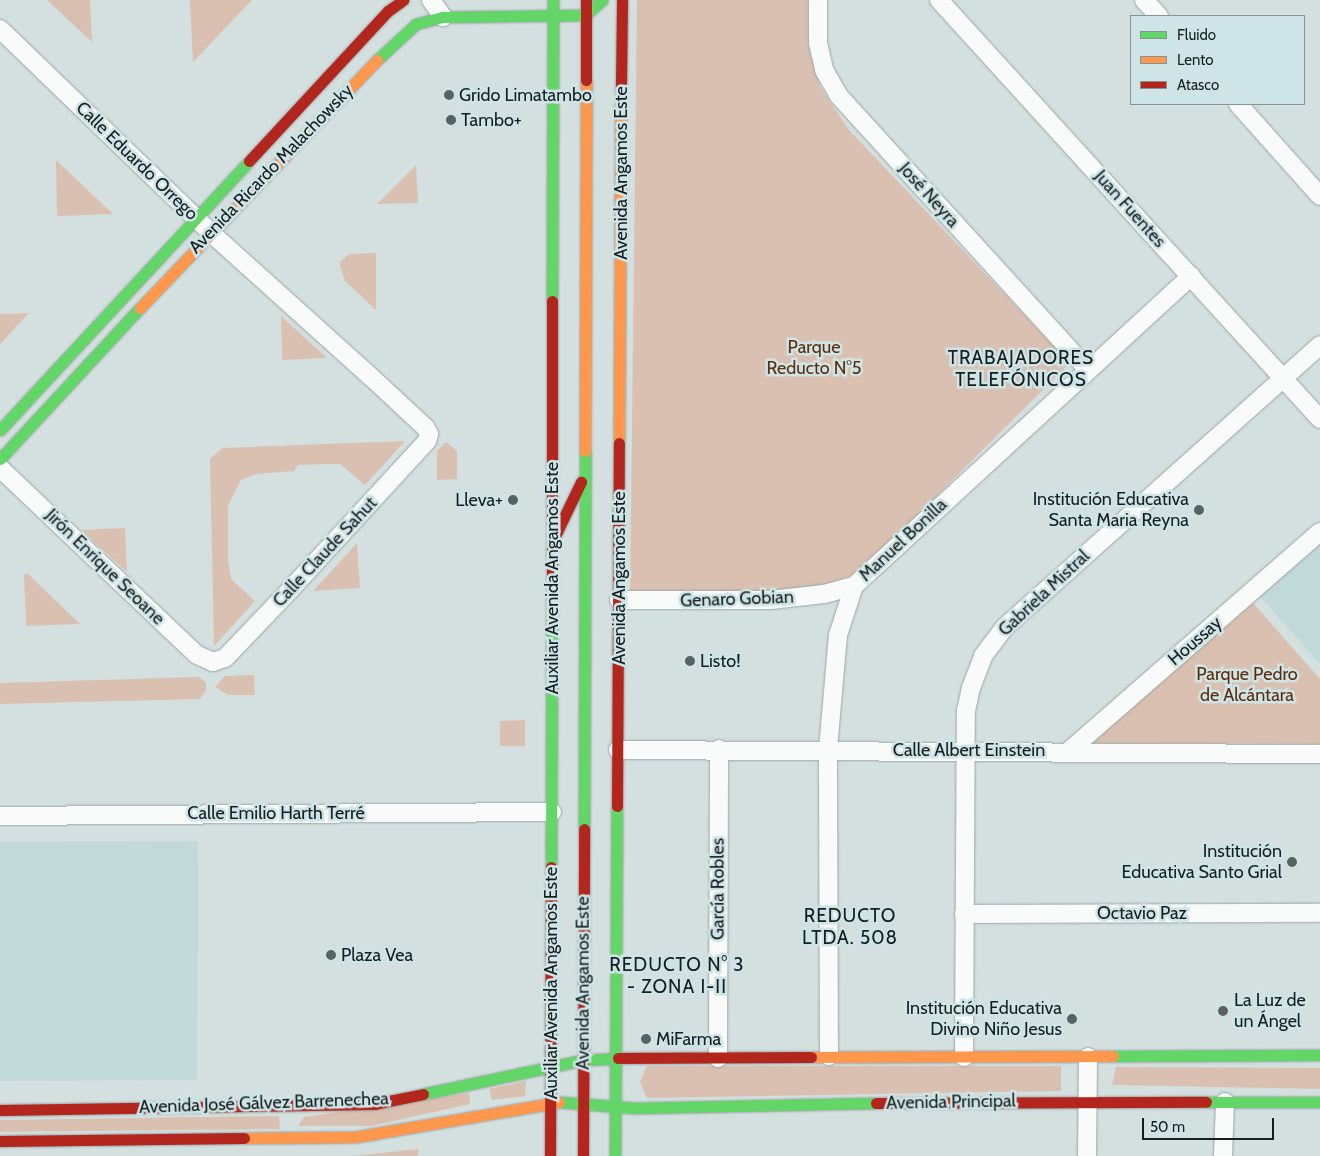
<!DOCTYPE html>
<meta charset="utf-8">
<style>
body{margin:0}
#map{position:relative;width:1320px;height:1156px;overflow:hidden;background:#d4e0e0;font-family:Cabin,sans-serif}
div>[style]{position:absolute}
.built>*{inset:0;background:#c2d9da}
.green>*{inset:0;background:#d9c0b0}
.roads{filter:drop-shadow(0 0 1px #9ba5a5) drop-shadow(0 0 1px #9ba5a5)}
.street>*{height:18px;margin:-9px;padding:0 9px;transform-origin:9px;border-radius:9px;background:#f9fafa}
.fast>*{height:11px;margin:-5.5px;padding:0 5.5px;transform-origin:5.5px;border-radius:5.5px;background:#63d668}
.slow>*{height:11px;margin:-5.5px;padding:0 5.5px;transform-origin:5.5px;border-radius:5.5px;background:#ff974d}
.jam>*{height:11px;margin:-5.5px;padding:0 5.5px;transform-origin:5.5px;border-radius:5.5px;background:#b3261e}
.dots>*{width:14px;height:14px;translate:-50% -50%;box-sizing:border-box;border:2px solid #cee4e6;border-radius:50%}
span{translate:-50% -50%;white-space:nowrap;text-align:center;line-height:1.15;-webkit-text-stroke:5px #cee4e6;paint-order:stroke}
.poi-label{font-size:18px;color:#161e1e}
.left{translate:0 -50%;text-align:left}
.right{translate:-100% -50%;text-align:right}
.street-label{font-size:18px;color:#161e1e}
.park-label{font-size:18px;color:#5f2c0b}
.neighbourhood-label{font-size:19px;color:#161e1e;letter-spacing:1px}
.legend{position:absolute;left:1130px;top:15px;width:175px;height:90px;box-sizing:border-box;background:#cee4e6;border:1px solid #849596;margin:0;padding:6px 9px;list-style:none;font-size:15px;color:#161e1e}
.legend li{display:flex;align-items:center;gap:10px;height:25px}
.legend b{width:25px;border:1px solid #849596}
.scale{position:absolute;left:1142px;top:1118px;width:132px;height:22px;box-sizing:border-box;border:2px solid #161e1e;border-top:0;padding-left:6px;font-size:15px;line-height:18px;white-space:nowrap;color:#161e1e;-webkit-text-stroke:4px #cee4e6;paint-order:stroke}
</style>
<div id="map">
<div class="built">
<div style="clip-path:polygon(1320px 538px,1320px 664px,1257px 593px)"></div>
<div style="clip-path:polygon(198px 841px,197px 1080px,0 1081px,0 842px)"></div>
</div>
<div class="green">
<div style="clip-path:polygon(47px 0,90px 0,92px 42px)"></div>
<div style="clip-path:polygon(190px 0,252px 0,193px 62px)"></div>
<div style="clip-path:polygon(637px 0,808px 0,809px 49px,821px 88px,849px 130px,1070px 363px,859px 573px,820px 586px,770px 595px,630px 596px)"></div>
<div style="clip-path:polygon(56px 160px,113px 214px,57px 216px)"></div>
<div style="clip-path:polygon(416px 165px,418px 203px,377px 204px)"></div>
<div style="clip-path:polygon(376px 253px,376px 310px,345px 281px,339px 263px,349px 254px)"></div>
<div style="clip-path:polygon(29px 313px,0 344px,0 314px)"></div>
<div style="clip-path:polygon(281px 316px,327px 358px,282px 360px)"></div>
<div style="clip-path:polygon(405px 441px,365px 485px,340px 464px,327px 464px,298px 465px,294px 471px,256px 474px,241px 480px,228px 506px,228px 560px,231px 579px,255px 601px,214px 646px,210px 459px,222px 448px)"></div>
<div style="clip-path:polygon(446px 442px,457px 451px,457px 479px,437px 480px,437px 451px)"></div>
<div style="clip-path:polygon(125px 528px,127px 572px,81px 530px)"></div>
<div style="clip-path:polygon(357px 543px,360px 588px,313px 591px)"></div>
<div style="clip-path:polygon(24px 574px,28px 574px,80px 624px,26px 626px)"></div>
<div style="clip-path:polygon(1253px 603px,1320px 679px,1320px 744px,1090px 743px)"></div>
<div style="clip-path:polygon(254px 675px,255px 695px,228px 695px,215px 687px,225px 676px)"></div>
<div style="clip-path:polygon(199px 677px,206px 683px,206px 690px,200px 699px,0 704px,0 683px)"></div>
<div style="clip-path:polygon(525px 720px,525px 746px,500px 746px,500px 721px)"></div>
<div style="clip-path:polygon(647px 1066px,1061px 1066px,1061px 1091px,647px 1098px,640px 1082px)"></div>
<div style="clip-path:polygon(1116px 1067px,1320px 1068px,1320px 1089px,1112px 1085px)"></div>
<div style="clip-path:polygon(526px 1081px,525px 1096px,492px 1100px,489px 1089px)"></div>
<div style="clip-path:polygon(469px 1093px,470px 1104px,371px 1126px,298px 1126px,304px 1117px)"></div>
<div style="clip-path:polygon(279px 1116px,280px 1129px,0 1132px,0 1120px)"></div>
<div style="clip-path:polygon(418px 1149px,418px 1156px,348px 1156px,363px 1155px)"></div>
</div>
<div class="roads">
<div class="street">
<div style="left:431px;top:0;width:21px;rotate:55deg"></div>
<div style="left:818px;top:0;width:43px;rotate:90deg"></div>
<div style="left:818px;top:43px;width:28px;rotate:77deg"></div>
<div style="left:824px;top:70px;width:30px;rotate:60deg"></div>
<div style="left:839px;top:96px;width:369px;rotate:47.7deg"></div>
<div style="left:939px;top:0;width:566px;rotate:47.72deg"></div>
<div style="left:1144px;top:0;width:22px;rotate:47deg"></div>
<div style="left:0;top:29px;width:292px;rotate:44deg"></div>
<div style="left:210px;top:232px;width:217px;rotate:42deg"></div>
<div style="left:371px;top:377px;width:74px;rotate:42.8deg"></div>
<div style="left:425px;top:427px;width:8px;rotate:60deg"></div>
<div style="left:429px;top:434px;width:7px;rotate:106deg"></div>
<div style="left:427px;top:441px;width:201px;rotate:132.6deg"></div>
<div style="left:291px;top:589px;width:95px;rotate:133.7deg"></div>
<div style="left:225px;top:658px;width:13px;rotate:162deg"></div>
<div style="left:213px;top:662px;width:17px;rotate:-156deg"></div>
<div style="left:197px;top:655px;width:272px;rotate:-136.5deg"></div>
<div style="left:1238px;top:104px;width:123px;rotate:48.3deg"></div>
<div style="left:619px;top:600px;width:152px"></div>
<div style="left:771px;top:600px;width:53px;rotate:-6.5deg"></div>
<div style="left:824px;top:594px;width:31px;rotate:-15deg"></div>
<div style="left:618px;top:750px;width:702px;rotate:0.33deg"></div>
<div style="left:1070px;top:750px;width:332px;rotate:-41.1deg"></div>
<div style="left:0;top:816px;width:552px;rotate:-0.42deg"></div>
<div style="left:964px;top:914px;width:356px;rotate:-0.2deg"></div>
<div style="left:829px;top:1056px;width:307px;rotate:-90.2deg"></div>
<div style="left:828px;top:749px;width:114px;rotate:-85deg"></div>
<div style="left:838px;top:635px;width:52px;rotate:-71.9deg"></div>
<div style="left:854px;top:586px;width:458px;rotate:-42.6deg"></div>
<div style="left:964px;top:1057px;width:346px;rotate:-89.7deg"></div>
<div style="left:966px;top:711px;width:24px;rotate:-78deg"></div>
<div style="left:971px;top:688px;width:34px;rotate:-69deg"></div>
<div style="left:983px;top:656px;width:36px;rotate:-53deg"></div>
<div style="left:1005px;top:627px;width:423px;rotate:-41.8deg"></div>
<div style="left:718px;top:1058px;width:309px;rotate:-89.8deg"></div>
<div style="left:1087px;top:1156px;width:99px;rotate:-89.4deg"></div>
<div style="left:1223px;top:1156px;width:54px;rotate:-87.9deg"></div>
</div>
<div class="fast">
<div style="left:377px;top:60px;width:53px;rotate:-42.7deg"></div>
<div style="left:416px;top:24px;width:28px;rotate:-15deg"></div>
<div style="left:443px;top:17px;width:142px;rotate:-0.8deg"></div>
<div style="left:585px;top:15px;width:23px;rotate:-41deg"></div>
<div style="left:552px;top:301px;width:301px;rotate:-89.8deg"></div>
<div style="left:0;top:430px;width:367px;rotate:-47.2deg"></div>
<div style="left:0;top:459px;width:206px;rotate:-47.2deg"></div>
<div style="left:584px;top:829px;width:378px;rotate:-89.8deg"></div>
<div style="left:551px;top:867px;width:289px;rotate:-89.8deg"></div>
<div style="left:1113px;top:1056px;width:207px;rotate:-0.3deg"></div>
<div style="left:423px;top:1094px;width:164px;rotate:-12deg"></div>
<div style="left:583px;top:1060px;width:35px;rotate:-3deg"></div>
<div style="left:559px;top:1102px;width:76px;rotate:4.5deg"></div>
<div style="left:635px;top:1108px;width:241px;rotate:-1.2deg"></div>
<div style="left:1206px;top:1102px;width:114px"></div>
<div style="left:615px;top:1156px;width:350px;rotate:-89.7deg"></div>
</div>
<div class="slow">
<div style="left:140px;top:308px;width:343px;rotate:-46.3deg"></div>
<div style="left:619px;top:443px;width:357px;rotate:-89.7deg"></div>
<div style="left:585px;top:451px;width:371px;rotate:-89.8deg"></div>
<div style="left:811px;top:1057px;width:302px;rotate:-0.2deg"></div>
<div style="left:244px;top:1138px;width:111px;rotate:-0.5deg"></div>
<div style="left:355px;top:1137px;width:207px;rotate:-9.7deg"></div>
</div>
<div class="jam">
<div style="left:586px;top:80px;width:80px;rotate:-90deg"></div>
<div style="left:621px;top:86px;width:86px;rotate:-89.3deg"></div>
<div style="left:249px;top:161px;width:205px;rotate:-47.2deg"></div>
<div style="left:388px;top:11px;width:19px;rotate:-36deg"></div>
<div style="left:552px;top:542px;width:67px;rotate:-64.2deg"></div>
<div style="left:552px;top:578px;width:277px;rotate:-90deg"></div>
<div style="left:617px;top:806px;width:363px;rotate:-89.7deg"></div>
<div style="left:618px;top:1058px;width:193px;rotate:-0.3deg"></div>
<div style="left:876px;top:1103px;width:330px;rotate:-0.2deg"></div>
<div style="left:0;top:1110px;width:374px;rotate:-0.9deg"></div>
<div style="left:374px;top:1104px;width:50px;rotate:-11.5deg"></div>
<div style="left:0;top:1141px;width:244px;rotate:-0.7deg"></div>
<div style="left:550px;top:1156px;width:289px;rotate:-89.8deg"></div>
<div style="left:583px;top:1156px;width:327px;rotate:-89.8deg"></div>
</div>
</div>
<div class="dots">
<div style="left:449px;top:95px;background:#586262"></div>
<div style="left:451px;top:120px;background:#586262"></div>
<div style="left:513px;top:500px;background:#586262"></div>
<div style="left:1199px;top:510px;background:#586262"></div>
<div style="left:690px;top:661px;background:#586262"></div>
<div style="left:1292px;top:862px;background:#586262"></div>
<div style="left:331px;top:955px;background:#586262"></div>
<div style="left:1223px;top:1011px;background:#586262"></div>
<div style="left:1072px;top:1019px;background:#586262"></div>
<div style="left:646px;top:1039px;background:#586262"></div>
</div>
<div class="poi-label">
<span class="left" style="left:459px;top:95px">Grido Limatambo</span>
<span class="left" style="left:461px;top:120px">Tambo+</span>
<span class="right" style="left:503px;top:500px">Lleva+</span>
<span class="right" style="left:1189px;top:510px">Institución Educativa<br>Santa Maria Reyna</span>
<span class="left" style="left:700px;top:661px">Listo!</span>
<span class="right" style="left:1282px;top:862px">Institución<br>Educativa Santo Grial</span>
<span class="left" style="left:341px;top:955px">Plaza Vea</span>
<span class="left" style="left:1234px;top:1011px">La Luz de<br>un Ángel</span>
<span class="right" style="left:1062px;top:1019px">Institución Educativa<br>Divino Niño Jesus</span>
<span class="left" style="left:656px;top:1039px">MiFarma</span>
</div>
<div class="street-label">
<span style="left:137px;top:161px;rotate:44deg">Calle Eduardo Orrego</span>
<span style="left:271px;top:169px;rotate:-46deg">Avenida Ricardo Malachowsky</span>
<span style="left:621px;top:173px;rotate:-90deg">Avenida Angamos Este</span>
<span style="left:929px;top:195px;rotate:48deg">José Neyra</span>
<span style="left:1130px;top:209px;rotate:48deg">Juan Fuentes</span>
<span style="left:903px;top:540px;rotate:-43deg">Manuel Bonilla</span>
<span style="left:325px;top:552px;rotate:-47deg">Calle Claude Sahut</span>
<span style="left:105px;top:567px;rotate:44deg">Jirón Enrique Seoane</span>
<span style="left:552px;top:578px;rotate:-90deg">Auxiliar Avenida Angamos Este</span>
<span style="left:619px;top:578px;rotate:-90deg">Avenida Angamos Este</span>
<span style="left:1044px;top:593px;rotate:-43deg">Gabriela Mistral</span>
<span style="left:737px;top:599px;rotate:-2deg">Genaro Gobian</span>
<span style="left:1195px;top:641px;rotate:-41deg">Houssay</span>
<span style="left:969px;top:750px">Calle Albert Einstein</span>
<span style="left:276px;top:813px">Calle Emilio Harth Terré</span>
<span style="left:718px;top:889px;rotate:-90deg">García Robles</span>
<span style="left:1142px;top:913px">Octavio Paz</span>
<span style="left:551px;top:983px;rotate:-90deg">Auxiliar Avenida Angamos Este</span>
<span style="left:583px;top:983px;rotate:-90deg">Avenida Angamos Este</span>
<span style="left:951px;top:1102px;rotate:-1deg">Avenida Principal</span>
<span style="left:264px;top:1103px;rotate:-2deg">Avenida José Gálvez Barrenechea</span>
</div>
<div class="park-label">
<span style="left:814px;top:358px">Parque<br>Reducto N°5</span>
<span style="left:1247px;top:685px">Parque Pedro<br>de Alcántara</span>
</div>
<div class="neighbourhood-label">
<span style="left:1021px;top:369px">TRABAJADORES<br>TELEFÓNICOS</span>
<span style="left:850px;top:927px">REDUCTO<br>LTDA. 508</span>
<span style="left:677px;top:976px">REDUCTO N° 3<br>- ZONA I-II</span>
</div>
<ul class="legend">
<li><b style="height:6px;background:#63d668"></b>Fluido</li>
<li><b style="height:6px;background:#ff974d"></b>Lento</li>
<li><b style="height:6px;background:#b3261e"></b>Atasco</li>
</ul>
<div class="scale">50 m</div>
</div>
